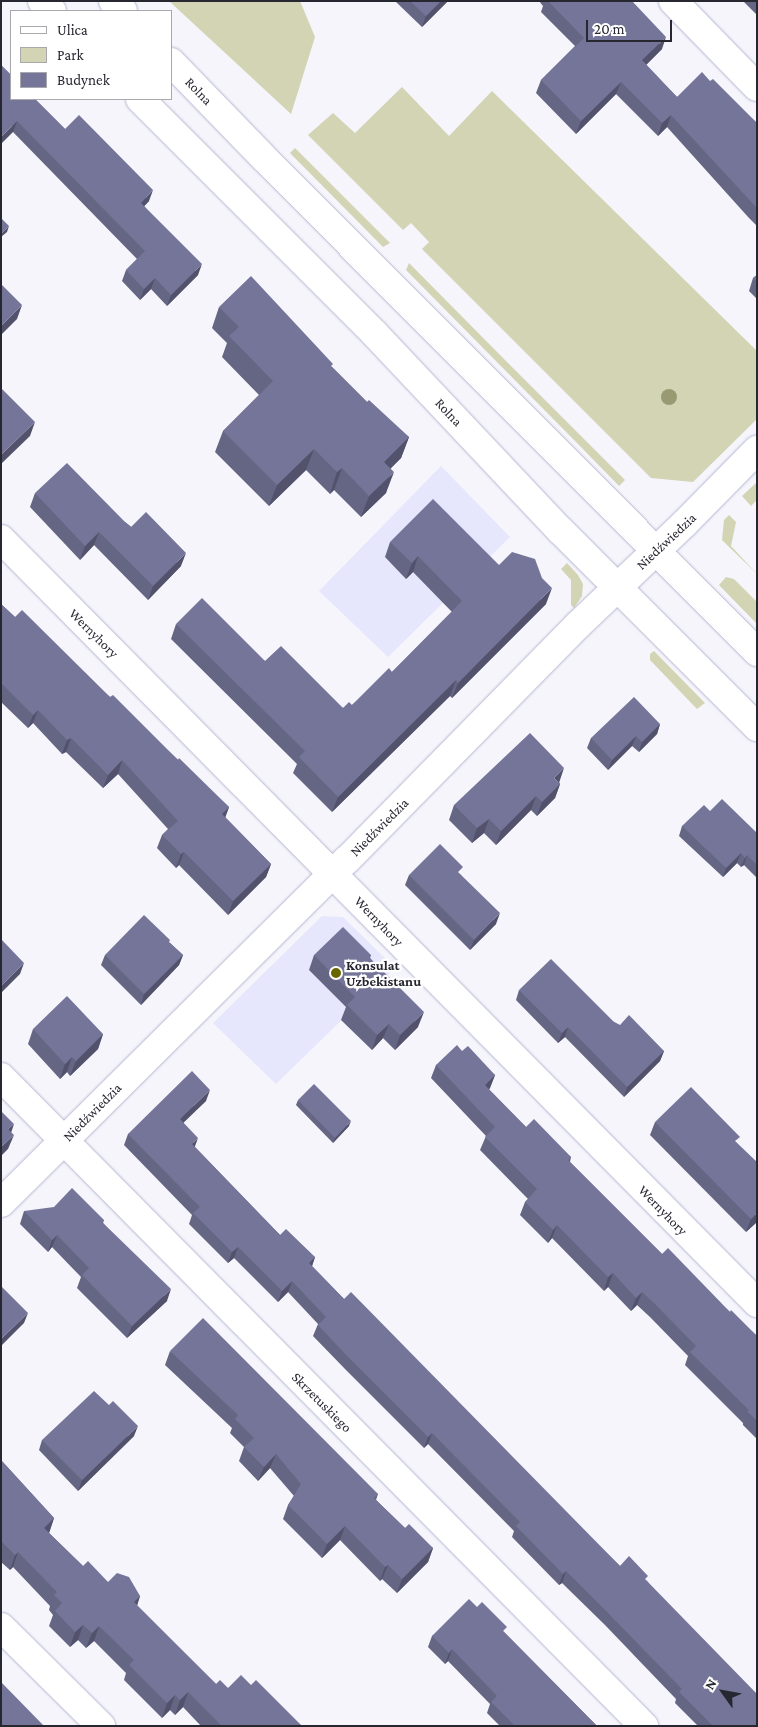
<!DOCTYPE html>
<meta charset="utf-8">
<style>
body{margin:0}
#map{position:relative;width:758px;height:1727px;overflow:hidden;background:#f5f5fb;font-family:"Crimson Pro",serif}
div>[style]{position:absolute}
.built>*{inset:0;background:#e6e7fd}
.green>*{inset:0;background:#d2d4b4}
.roads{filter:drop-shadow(0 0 1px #b6b6d3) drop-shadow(0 0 1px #b6b6d3)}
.minor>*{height:28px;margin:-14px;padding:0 14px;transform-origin:14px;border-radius:14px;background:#fff}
.trees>*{width:16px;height:16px;margin:-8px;border-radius:50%;background:#999974}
.wall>*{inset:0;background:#656584}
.shaded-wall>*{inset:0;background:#52526c}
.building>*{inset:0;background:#75759a}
.dots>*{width:14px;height:14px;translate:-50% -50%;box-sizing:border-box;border:2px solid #fff;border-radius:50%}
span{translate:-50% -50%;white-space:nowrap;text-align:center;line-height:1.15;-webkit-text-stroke:4.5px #fff;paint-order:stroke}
.street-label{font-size:14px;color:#272732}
.poi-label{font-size:14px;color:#272732;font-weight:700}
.left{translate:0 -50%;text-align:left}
.frame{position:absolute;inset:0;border:2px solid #272732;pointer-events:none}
.legend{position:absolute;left:10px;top:10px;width:162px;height:90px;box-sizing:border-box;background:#fff;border:1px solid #a9a9ad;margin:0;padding:6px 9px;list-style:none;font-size:15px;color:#272732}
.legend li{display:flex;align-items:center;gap:10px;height:25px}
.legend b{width:25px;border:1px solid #a9a9ad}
.north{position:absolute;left:698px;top:1667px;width:50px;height:50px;-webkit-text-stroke:4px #fff;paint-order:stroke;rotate:302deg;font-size:14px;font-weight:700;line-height:20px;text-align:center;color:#272732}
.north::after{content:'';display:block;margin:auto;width:18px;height:22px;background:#272732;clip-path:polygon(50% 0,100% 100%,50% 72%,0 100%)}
.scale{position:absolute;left:586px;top:20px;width:86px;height:22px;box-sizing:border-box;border:2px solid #272732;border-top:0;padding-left:6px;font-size:15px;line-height:18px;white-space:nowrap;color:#272732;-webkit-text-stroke:4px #fff;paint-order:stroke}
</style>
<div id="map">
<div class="built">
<div style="clip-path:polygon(441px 466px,510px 537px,388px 657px,319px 591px)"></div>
<div style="clip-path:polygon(322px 916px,343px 917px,395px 968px,276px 1084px,213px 1023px)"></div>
</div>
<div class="green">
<div style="clip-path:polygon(169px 1px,300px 1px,315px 37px,291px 114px)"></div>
<div style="clip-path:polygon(402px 87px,449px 136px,492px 91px,757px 351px,757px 419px,693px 482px,651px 478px,422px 249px,429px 242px,411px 223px,403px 230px,308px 135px,333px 113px,355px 133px)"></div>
<div style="clip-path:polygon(295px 148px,390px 243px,383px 247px,290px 153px)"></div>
<div style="clip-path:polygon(409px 263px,505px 360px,625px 480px,619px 486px,578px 444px,406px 270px)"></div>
<div style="clip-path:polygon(757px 482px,757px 500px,751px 506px,742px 496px)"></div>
<div style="clip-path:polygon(729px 515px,736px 522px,731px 546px,757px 574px,722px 540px,724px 520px)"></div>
<div style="clip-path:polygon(567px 563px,578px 575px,583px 584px,582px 596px,574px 608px,571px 605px,571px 580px,561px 569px)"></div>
<div style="clip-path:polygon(726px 577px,734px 579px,757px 602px,757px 624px,719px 585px)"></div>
<div style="clip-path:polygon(654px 651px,705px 703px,697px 709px,650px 660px,650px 654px)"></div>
</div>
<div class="roads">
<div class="minor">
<div style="left:42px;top:1px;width:14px;rotate:45deg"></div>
<div style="left:113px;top:1px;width:14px;rotate:45deg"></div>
<div style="left:673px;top:1px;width:120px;rotate:45.7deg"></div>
<div style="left:171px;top:62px;width:134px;rotate:45.9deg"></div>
<div style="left:264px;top:158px;width:698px;rotate:45.06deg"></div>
<div style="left:140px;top:99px;width:332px;rotate:45deg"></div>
<div style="left:375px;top:334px;width:270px;rotate:46.7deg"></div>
<div style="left:560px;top:530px;width:279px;rotate:45deg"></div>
<div style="left:1px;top:539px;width:1075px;rotate:45.3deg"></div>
<div style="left:1px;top:1077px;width:914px;rotate:45.27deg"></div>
<div style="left:1px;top:1203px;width:487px;rotate:-44.8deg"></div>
<div style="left:347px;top:860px;width:330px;rotate:-45.5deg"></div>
<div style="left:578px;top:625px;width:148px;rotate:-43.6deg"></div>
<div style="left:685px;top:523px;width:103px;rotate:-45.4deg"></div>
<div style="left:1px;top:1627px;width:141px;rotate:44.7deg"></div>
</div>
</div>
<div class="trees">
<div style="left:669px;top:397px"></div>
</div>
<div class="wall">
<div style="clip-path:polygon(395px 1px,448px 1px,422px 27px)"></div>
<div style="clip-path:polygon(539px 1px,632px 1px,662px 49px,646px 65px,677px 97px,710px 81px,757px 123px,757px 226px,749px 218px,667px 127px,658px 136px,616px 94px,576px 134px,536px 93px,541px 80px,575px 46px,541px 12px,543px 6px)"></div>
<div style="clip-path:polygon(743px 1px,757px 1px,757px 15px)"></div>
<div style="clip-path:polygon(1px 65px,65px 129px,149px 201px,144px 206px,198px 275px,167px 306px,151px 289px,140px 300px,122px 281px,126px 270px,137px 259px,13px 132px)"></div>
<div style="clip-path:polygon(757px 275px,757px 299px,749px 291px,753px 278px)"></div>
<div style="clip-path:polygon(219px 307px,332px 367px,367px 402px,409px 437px,401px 458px,391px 468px,386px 493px,361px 517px,334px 490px,330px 494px,306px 470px,269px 506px,215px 452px,223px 431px,259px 395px,222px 357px,227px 343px,212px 328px)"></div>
<div style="clip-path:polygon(35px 493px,125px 522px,181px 566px,148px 600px,94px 545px,80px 560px,30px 507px)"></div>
<div style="clip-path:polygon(390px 542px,499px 565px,546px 604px,452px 698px,450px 696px,332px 812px,293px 773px,297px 764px,171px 639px,176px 624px,265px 661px,343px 708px,352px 705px,392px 672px,452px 612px,413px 572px,406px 579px,385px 557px)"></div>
<div style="clip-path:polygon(1px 604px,15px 617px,110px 697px,229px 807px,225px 817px,271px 864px,266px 877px,228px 915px,179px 865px,176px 868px,157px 848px,162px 835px,168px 829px,118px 774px,103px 788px,66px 752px,62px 754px,33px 723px,28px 728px,1px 702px)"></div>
<div style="clip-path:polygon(660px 724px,657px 734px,639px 752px,632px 746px,608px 770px,587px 748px,591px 738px)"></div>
<div style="clip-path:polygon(559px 782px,560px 784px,555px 798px,537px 816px,531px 810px,496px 845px,484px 833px,472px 843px,449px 820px,454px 805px)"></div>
<div style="clip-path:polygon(710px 811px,757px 833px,757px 878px,744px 865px,741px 867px,737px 863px,723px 877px,679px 836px,682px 826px)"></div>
<div style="clip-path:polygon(460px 874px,496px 924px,470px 950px,405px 885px,409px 875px)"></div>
<div style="clip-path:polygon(170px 943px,183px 955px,179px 965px,141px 1005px,101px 965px,105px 955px)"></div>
<div style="clip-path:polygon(314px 955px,371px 955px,370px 958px,418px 1027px,395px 1050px,383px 1038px,372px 1050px,341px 1020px,346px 1007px,309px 970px)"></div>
<div style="clip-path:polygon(519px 990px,614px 1022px,664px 1051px,660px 1061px,624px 1097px,565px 1037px,558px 1043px,516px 1000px)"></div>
<div style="clip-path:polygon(33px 1029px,103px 1034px,98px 1049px,70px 1076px,67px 1072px,60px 1079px,28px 1044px)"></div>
<div style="clip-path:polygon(462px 1051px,495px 1075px,489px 1090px,526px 1127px,571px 1157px,570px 1162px,662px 1254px,730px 1312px,757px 1336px,757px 1439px,743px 1425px,743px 1423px,685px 1365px,688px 1356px,650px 1317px,637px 1305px,631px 1311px,608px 1287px,604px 1291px,552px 1238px,548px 1243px,520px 1215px,525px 1202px,528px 1199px,480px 1150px,486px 1136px,431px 1078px,436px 1065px)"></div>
<div style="clip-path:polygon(298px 1100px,349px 1126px,333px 1143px,296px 1105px)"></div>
<div style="clip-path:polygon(206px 1101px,183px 1122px,195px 1147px,280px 1235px,315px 1257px,312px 1266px,344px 1299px,620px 1566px,647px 1581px,757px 1726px,698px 1726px,675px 1703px,676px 1699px,605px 1625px,562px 1583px,559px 1585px,512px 1537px,514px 1531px,428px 1444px,424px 1448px,346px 1370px,313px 1336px,318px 1324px,288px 1292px,278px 1302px,234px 1258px,228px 1263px,189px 1224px,192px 1215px,124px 1145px,128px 1134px)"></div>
<div style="clip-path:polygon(655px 1122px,737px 1143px,757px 1222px,746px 1232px,650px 1135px)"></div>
<div style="clip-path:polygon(24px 1211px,104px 1220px,103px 1223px,167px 1301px,127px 1338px,77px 1288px,81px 1277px,52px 1247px,48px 1252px,20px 1224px)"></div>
<div style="clip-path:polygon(170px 1351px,378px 1494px,376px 1500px,405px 1528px,433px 1548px,428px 1562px,397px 1593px,382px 1579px,380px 1581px,340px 1540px,322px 1558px,283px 1519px,288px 1505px,294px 1496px,270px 1468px,258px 1481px,239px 1461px,244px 1447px,230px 1433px,232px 1428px,165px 1365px)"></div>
<div style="clip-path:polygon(134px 1436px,78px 1491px,39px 1450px,42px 1440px)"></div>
<div style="clip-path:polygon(1px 1460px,54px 1518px,49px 1533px,83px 1566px,108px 1582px,140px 1596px,137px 1606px,216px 1684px,228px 1688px,251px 1685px,302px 1726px,201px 1726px,183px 1707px,175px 1715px,170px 1710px,162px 1718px,124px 1680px,126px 1673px,94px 1641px,86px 1648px,78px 1640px,70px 1647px,49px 1626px,53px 1615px,49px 1610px,50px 1606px,13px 1567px,10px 1570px,1px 1562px)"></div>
<div style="clip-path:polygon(477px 1607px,505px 1633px,597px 1726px,500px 1726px,487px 1713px,490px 1704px,448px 1661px,445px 1664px,428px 1647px,432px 1636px)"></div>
</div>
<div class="shaded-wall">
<div style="clip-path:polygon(441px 1px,448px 1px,422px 27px,426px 16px)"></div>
<div style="clip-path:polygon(666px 37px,662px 49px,638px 73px,642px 60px)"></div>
<div style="clip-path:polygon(621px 82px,616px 94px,576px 134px,581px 121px)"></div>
<div style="clip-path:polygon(671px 115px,667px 127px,658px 136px,662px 123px)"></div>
<div style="clip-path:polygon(17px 121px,13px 132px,1px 144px,1px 137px)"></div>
<div style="clip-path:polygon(153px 190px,149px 201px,137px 214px,141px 203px)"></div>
<div style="clip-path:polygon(9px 226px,7px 232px,1px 237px,1px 234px)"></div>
<div style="clip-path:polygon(202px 264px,198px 275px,167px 306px,171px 295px)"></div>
<div style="clip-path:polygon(155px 278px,151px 289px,140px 300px,144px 289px)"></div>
<div style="clip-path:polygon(22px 305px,17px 319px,1px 335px,1px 326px)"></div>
<div style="clip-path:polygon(35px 422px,30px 436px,1px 464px,1px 455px)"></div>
<div style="clip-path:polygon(409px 437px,401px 458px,376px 483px,384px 462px)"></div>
<div style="clip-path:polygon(314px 449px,306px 470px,269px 506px,277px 485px)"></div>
<div style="clip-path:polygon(342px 468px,334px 490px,330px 494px,337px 472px)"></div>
<div style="clip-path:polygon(394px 472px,386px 493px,361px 517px,369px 496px)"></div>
<div style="clip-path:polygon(99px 532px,94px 545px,80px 560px,85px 546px)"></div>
<div style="clip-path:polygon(186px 553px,181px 566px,148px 600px,153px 586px)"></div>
<div style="clip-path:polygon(418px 556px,413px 572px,406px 579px,412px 563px)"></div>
<div style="clip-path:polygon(552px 588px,546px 604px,452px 698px,458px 683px)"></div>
<div style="clip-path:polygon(456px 680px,450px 696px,332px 812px,338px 797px)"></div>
<div style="clip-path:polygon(38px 710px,33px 723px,28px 728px,33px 715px)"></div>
<div style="clip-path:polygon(660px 724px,657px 734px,639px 752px,642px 742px)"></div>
<div style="clip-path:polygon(636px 736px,632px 746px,608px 770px,612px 760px)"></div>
<div style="clip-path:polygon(71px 738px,66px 752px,62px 754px,67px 740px)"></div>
<div style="clip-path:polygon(122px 760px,118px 774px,103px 788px,108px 775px)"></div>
<div style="clip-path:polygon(564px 768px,559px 783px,554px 778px)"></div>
<div style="clip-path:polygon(560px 784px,555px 798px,537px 816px,542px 802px)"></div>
<div style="clip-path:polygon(536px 796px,531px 810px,496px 845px,501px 831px)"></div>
<div style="clip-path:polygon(229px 807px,224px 821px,222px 814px)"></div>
<div style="clip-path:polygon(489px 819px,484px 833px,472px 843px,477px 828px)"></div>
<div style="clip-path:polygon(184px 852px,179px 865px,176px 868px,181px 854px)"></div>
<div style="clip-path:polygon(741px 853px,737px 863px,723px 877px,726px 868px)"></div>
<div style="clip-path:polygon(747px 855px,744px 865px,741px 867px,745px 858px)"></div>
<div style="clip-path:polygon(271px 864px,266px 877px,228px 915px,233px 901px)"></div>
<div style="clip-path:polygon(500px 913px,496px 924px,470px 950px,474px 940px)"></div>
<div style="clip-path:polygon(183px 955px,179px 965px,141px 1005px,144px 994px)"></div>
<div style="clip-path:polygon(24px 963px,20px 974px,1px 993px,1px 986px)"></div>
<div style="clip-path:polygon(424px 1012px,418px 1027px,395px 1050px,400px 1035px)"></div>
<div style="clip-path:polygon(389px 1024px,383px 1038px,372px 1050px,377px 1035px)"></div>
<div style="clip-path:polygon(568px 1027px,565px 1037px,558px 1043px,562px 1033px)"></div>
<div style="clip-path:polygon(103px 1034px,98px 1049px,70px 1076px,76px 1061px)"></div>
<div style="clip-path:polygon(664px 1051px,660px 1061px,624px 1097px,627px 1087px)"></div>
<div style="clip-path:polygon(72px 1057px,67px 1072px,60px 1079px,65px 1064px)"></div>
<div style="clip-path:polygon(495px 1075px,490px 1088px,480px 1098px,485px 1085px)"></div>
<div style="clip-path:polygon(210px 1090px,206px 1101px,176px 1130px,180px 1119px)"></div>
<div style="clip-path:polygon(351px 1121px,349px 1126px,333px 1143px,335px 1138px)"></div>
<div style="clip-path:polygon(14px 1124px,9px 1139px,8px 1129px)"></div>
<div style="clip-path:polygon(14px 1135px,8px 1149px,1px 1156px,1px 1147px)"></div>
<div style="clip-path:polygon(198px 1138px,194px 1149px,192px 1144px)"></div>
<div style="clip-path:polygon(757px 1213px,757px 1222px,746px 1232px,751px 1219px)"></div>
<div style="clip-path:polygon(557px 1225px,552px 1238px,548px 1243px,553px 1230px)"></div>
<div style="clip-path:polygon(57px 1235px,52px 1247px,48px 1252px,52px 1240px)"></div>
<div style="clip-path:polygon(238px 1247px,234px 1258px,228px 1263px,232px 1252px)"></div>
<div style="clip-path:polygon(315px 1257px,311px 1269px,309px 1263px)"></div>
<div style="clip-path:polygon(613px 1273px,608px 1287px,604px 1291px,608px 1277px)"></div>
<div style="clip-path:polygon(292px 1281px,288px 1292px,278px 1302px,282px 1291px)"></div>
<div style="clip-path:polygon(171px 1289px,167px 1301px,127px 1338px,132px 1326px)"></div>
<div style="clip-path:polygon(642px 1292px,637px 1305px,631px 1311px,636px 1298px)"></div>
<div style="clip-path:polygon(28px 1313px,24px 1323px,1px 1346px,1px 1339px)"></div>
<div style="clip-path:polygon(138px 1426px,134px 1436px,78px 1491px,82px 1480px)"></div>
<div style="clip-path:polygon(432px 1433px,428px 1444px,424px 1448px,428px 1437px)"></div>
<div style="clip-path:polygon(276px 1454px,270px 1468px,258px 1481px,264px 1467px)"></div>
<div style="clip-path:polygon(54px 1518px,49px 1533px,44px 1528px)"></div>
<div style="clip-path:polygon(345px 1526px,340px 1540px,322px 1558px,327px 1544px)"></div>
<div style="clip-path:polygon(433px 1548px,428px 1562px,397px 1593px,402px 1579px)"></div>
<div style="clip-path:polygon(18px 1552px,13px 1567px,10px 1570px,15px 1555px)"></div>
<div style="clip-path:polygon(388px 1565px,382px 1579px,380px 1581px,385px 1567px)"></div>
<div style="clip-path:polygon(566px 1571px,562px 1583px,559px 1585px,563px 1574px)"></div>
<div style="clip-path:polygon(140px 1596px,135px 1611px,134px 1602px)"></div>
<div style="clip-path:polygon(83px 1625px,78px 1640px,70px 1647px,75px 1632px)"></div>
<div style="clip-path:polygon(99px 1626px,94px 1641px,86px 1648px,92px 1633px)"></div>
<div style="clip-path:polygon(452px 1649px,448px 1661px,445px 1664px,449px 1653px)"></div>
<div style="clip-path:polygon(188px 1692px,183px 1707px,175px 1715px,180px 1700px)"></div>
<div style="clip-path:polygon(175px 1695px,170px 1710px,162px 1718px,167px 1703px)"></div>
</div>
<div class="building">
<div style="clip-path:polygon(410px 1px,441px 1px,426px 16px)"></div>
<div style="clip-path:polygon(548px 1px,632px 1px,666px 37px,642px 60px,677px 97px,702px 72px,710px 81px,713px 79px,757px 123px,757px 208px,671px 115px,662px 123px,621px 82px,581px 121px,541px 80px,584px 38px)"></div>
<div style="clip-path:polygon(1px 65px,11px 75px,11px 99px,35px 99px,65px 129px,79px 115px,153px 190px,141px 203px,202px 264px,171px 295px,155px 278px,144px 289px,126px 270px,145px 251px,17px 121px,1px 137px)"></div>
<div style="clip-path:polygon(1px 218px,9px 226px,1px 234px)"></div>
<div style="clip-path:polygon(757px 275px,757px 282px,753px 278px)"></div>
<div style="clip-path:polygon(251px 276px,333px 364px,331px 366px,367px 402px,369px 400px,409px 437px,384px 462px,394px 472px,369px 496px,342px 468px,337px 472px,314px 449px,277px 485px,223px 431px,273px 381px,229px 336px,239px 327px,219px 307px)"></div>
<div style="clip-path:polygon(1px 284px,22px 305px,1px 326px)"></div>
<div style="clip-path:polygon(1px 388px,35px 422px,1px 455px)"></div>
<div style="clip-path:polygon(67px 463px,125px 522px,131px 527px,146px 512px,186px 553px,153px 586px,99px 532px,85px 546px,35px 493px)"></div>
<div style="clip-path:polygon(433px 499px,499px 565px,512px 552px,535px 559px,542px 578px,552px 588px,458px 683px,456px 680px,338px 797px,299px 757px,305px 751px,176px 624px,202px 598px,265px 661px,281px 646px,343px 708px,349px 702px,352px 705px,389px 668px,392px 672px,462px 601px,418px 556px,412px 563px,390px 542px)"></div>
<div style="clip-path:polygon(1px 604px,15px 617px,22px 610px,110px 697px,113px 695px,178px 760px,179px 758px,229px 807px,222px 814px,271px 864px,233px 901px,184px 852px,181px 854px,162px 835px,178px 821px,122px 760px,108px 775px,71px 738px,67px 740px,38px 710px,33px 715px,1px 683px)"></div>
<div style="clip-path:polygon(634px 697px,660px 724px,642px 742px,636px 736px,612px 760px,591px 738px)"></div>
<div style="clip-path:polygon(530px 733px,564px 768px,554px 778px,560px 784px,542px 802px,536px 796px,501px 831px,489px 819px,477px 828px,454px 805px)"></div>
<div style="clip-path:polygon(722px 799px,757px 833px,757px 865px,747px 855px,745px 858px,741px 853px,726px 868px,682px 826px,704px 805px,710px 811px)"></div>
<div style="clip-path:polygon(440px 844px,463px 867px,458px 872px,500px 913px,474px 940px,409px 875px)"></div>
<div style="clip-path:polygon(144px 915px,170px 940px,169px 942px,183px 955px,144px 994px,105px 955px)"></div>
<div style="clip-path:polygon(343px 927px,371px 955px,369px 957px,424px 1012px,400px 1035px,389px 1024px,377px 1035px,347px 1005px,355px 997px,314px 955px)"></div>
<div style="clip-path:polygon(1px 939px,24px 963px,1px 986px)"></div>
<div style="clip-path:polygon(551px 959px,614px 1022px,620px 1025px,629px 1015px,664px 1051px,627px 1087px,568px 1027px,562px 1033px,519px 990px)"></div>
<div style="clip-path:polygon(67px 996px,103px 1034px,76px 1061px,72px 1057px,65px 1064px,33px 1029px)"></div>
<div style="clip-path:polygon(457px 1045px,462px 1051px,468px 1046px,495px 1075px,485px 1085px,526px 1127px,534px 1119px,571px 1157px,568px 1160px,662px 1254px,668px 1248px,730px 1312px,731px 1310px,757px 1336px,757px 1421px,747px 1411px,749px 1410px,690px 1352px,696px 1346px,654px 1303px,642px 1292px,636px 1298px,613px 1273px,608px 1277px,557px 1225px,553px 1230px,525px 1202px,537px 1189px,485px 1137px,495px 1127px,436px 1065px)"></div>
<div style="clip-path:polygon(192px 1071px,210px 1090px,180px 1119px,198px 1138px,192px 1144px,280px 1235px,286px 1229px,315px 1257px,309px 1263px,344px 1299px,351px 1292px,620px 1566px,629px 1556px,648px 1576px,645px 1579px,757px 1694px,757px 1726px,713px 1726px,679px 1692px,682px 1689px,609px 1614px,566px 1571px,563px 1574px,516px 1526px,520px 1522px,432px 1433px,428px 1437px,350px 1359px,318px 1325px,326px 1317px,292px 1281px,282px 1291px,238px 1247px,232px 1252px,193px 1213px,200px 1207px,128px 1134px)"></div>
<div style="clip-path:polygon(314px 1084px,351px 1121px,335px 1138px,298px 1100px)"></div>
<div style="clip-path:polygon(691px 1087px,740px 1137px,735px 1141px,757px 1162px,757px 1213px,751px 1219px,655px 1122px)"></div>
<div style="clip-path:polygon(1px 1111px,14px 1124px,8px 1129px,14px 1135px,1px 1147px)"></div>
<div style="clip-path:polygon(72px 1188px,104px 1220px,102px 1222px,171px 1289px,132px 1326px,82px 1275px,89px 1268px,57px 1235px,52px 1240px,24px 1211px,54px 1207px)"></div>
<div style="clip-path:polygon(1px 1286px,28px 1313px,1px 1339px)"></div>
<div style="clip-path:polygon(203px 1318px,378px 1494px,374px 1498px,405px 1528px,409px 1524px,433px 1548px,402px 1579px,388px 1565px,385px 1567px,345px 1526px,327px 1544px,288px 1505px,301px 1484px,276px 1454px,264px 1467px,244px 1447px,254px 1438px,235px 1419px,238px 1415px,170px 1351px)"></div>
<div style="clip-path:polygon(94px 1391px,109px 1405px,113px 1401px,138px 1426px,82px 1480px,42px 1440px)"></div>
<div style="clip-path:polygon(1px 1460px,54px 1518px,44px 1528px,83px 1566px,88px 1561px,108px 1582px,117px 1573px,129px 1577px,140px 1596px,134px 1602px,216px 1684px,220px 1680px,228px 1688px,241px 1675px,251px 1685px,256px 1680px,302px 1726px,222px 1726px,188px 1692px,180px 1700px,175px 1695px,167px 1703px,129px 1665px,134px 1660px,99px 1626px,92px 1633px,83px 1625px,75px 1632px,55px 1611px,62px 1603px,54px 1595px,57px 1592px,18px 1552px,15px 1555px,1px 1541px)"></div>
<div style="clip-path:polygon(469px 1599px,477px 1607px,482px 1602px,507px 1627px,503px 1631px,597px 1726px,515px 1726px,491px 1702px,497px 1696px,452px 1649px,449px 1653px,432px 1636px)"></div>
<div style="clip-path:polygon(1px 1682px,44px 1726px,1px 1726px)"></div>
</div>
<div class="dots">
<div style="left:336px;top:973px;background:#666701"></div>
</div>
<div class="street-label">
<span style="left:199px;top:91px;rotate:46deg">Rolna</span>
<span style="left:449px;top:412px;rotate:47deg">Rolna</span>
<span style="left:666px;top:541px;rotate:-43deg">Niedźwiedzia</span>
<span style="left:94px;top:633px;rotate:45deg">Wernyhory</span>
<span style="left:379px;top:827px;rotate:-45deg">Niedźwiedzia</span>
<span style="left:379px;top:921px;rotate:46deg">Wernyhory</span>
<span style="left:92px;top:1112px;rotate:-45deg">Niedźwiedzia</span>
<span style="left:663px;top:1210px;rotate:46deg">Wernyhory</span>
<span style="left:322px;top:1402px;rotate:45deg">Skrzetuskiego</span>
</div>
<div class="poi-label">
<span class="left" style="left:346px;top:973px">Konsulat<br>Uzbekistanu</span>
</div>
<div class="frame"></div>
<ul class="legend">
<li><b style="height:6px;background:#fff"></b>Ulica</li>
<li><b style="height:14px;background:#d2d4b4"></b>Park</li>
<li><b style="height:14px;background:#75759a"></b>Budynek</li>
</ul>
<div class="north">N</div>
<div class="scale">20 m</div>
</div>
